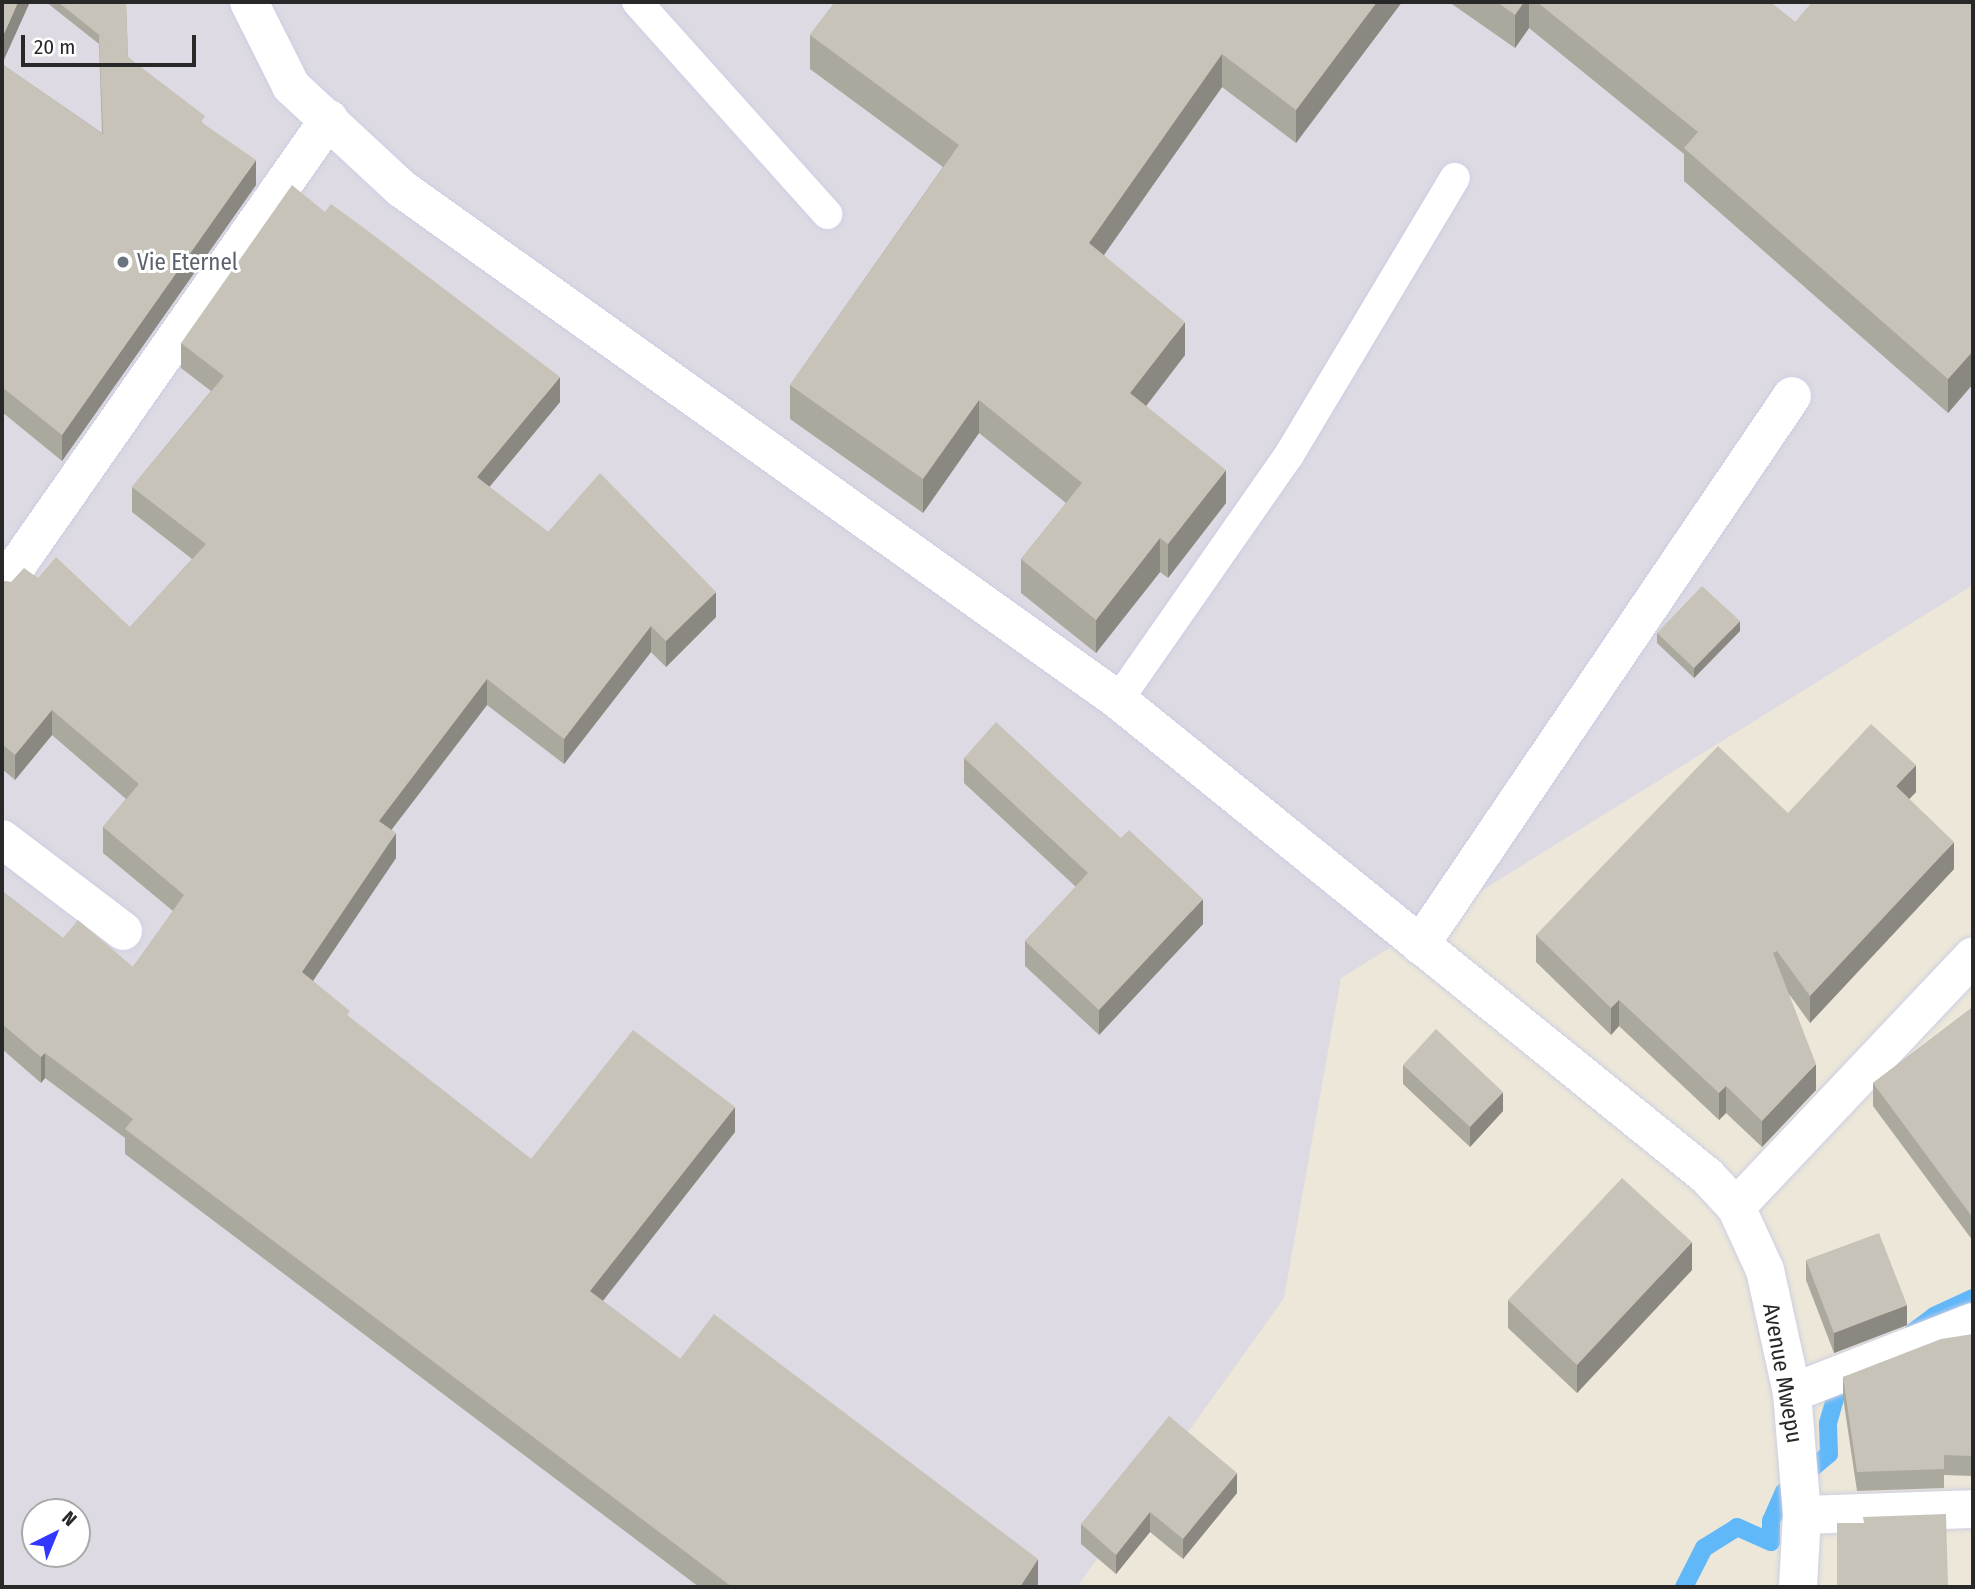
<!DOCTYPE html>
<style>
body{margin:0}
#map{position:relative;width:1975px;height:1589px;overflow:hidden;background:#ece7d8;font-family:"Fira Sans Condensed",sans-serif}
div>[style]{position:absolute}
.industrial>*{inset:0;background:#dedae3}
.stream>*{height:18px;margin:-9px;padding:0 9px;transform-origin:9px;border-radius:9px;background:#61b8f8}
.roads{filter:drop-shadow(0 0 2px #cdcee3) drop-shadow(0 0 2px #cdcee3)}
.lane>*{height:30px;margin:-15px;padding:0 15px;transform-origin:15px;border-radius:15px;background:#fff}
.street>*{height:38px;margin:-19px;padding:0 19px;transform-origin:19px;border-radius:19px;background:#fff}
.wall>*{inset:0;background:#aba89e}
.shaded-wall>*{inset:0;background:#8b8881}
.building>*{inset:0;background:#c7c3b8}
.dots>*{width:19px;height:19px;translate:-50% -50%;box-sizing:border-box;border:4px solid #fff;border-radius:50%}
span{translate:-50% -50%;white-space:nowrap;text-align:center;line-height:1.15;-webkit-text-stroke:6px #fff;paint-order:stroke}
.worship-label{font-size:23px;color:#5b616d}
.left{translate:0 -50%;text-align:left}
.street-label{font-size:23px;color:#282828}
.frame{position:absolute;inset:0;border:4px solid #282828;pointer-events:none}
.north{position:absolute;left:21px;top:1498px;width:70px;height:70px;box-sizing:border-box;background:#fff;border:2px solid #a9a9a9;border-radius:50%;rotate:43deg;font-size:19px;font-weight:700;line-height:28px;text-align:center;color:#282828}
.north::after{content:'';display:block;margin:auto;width:24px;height:32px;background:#3237ff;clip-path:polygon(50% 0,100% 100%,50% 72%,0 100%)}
.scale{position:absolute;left:21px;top:35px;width:175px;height:32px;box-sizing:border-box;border:4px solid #282828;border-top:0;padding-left:9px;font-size:21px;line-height:24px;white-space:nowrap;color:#282828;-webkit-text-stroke:5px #fff;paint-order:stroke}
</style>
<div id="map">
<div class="industrial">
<div style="clip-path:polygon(evenodd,2px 2px,1973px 2px,1973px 585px,1341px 978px,1284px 1298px,1077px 1587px,2px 1587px,2px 2px,35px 1512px,77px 1512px,77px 1554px,35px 1554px,35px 1512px)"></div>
</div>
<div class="stream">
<div style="left:1913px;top:1332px;width:26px;rotate:-37deg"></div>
<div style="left:1934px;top:1316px;width:43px;rotate:-24.8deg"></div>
<div style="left:1684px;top:1587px;width:44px;rotate:-62.9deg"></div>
<div style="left:1704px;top:1548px;width:39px;rotate:-32deg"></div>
<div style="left:1737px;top:1527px;width:37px;rotate:24deg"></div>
<div style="left:1771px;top:1542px;width:21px;rotate:-90deg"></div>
<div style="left:1771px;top:1521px;width:32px;rotate:-66deg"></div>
<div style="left:1784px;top:1492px;width:59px;rotate:-40.2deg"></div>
<div style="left:1829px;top:1454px;width:31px;rotate:-92deg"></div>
<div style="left:1828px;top:1423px;width:47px;rotate:-73.9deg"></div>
</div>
<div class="roads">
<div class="lane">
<div style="left:637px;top:2px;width:285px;rotate:48.1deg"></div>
<div style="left:1118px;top:700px;width:299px;rotate:-55.1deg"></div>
<div style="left:1289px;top:455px;width:323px;rotate:-59.1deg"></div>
</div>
<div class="street">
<div style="left:249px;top:2px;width:94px;rotate:63.4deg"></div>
<div style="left:291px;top:86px;width:151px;rotate:42.9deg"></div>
<div style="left:402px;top:189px;width:880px;rotate:35.51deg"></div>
<div style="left:1118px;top:700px;width:757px;rotate:38.94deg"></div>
<div style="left:1707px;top:1176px;width:42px;rotate:46.9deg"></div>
<div style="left:1736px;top:1207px;width:69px;rotate:65.3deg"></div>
<div style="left:1765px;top:1270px;width:126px;rotate:77.6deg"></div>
<div style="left:1792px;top:1393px;width:122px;rotate:85.3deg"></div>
<div style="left:1802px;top:1515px;width:72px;rotate:93.2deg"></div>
<div style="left:2px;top:587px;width:571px;rotate:-55.06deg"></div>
<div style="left:2px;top:839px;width:152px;rotate:37.2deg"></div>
<div style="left:1420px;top:945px;width:663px;rotate:-55.88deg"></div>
<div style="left:1736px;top:1207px;width:345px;rotate:-46.6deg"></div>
<div style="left:1792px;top:1393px;width:194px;rotate:-21.4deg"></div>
<div style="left:1802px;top:1515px;width:171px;rotate:-2deg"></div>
</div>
</div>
<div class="wall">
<div style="clip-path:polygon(46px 2px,126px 2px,128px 57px,205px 125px,256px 185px,62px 461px,2px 412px,2px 64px,102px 133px,99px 44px)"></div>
<div style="clip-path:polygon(835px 2px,1402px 2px,1296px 143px,1222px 87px,1104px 255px,1185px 355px,1146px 406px,1226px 503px,1168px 578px,1160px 572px,1096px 653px,1021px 593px,1021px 559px,1066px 503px,979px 433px,923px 513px,790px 419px,790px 385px,943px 167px,810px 69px,810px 35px)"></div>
<div style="clip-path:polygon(1449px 2px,1770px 2px,1795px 22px,1973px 2px,1973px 384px,1948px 413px,1684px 181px,1684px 154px,1529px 28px,1515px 48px)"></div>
<div style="clip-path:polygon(181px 343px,560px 402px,489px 487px,548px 532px,716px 617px,666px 667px,651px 652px,564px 764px,487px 705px,392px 829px,396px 858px,313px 981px,350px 1018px,531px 1159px,735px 1132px,603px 1301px,680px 1359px,1038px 1584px,1036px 1587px,699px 1587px,125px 1154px,125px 1138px,45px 1078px,41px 1083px,2px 1049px,2px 891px,63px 938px,133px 967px,173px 911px,103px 853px,103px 827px,126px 799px,52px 735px,15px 780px,2px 769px,2px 581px,11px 582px,38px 578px,130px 627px,192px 559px,132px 512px,132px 487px,211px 391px,181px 368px)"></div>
<div style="clip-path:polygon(1740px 631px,1694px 678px,1657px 643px,1657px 633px)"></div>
<div style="clip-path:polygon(964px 758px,1121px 838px,1203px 924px,1099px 1035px,1025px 966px,1025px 941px,1076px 887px,964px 783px)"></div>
<div style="clip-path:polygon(1916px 792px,1909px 799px,1954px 869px,1810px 1023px,1789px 994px,1816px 1090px,1762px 1147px,1726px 1113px,1719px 1120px,1619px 1026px,1611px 1035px,1536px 962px,1536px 935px,1788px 813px)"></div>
<div style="clip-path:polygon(1973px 1007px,1973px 1241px,1873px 1106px,1873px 1083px)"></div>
<div style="clip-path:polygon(1403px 1065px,1503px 1111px,1470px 1147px,1403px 1084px)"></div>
<div style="clip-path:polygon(1806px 1260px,1907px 1325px,1834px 1353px,1806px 1280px)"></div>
<div style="clip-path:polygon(1692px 1270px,1577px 1393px,1508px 1328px,1508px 1300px)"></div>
<div style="clip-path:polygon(1973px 1334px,1973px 1476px,1944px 1475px,1944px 1488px,1857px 1491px,1843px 1397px,1843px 1377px)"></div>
<div style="clip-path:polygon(1237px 1493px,1183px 1559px,1150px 1532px,1116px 1574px,1081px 1544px,1081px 1524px)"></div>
</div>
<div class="shaded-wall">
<div style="clip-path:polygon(18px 2px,30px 2px,2px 64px,2px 38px)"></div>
<div style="clip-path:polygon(1377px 2px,1402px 2px,1296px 143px,1296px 110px)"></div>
<div style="clip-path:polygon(1524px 2px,1529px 2px,1529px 28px,1515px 48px,1515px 15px)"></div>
<div style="clip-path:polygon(1222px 54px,1222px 87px,1089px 276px,1089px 243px)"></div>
<div style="clip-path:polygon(256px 160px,256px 185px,62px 461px,62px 435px)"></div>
<div style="clip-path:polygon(1185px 322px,1185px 355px,1130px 427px,1130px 393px)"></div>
<div style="clip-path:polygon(1973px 351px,1973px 384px,1948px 413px,1948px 379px)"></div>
<div style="clip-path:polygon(560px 377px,560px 402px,477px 502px,477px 477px)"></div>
<div style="clip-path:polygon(979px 400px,979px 433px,923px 513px,923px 479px)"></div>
<div style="clip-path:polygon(1226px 470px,1226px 503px,1168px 578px,1168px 544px)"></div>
<div style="clip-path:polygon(1160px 538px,1160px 572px,1096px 653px,1096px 620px)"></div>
<div style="clip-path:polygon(716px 592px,716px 617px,666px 667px,666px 641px)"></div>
<div style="clip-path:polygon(1740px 621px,1740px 631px,1694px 678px,1694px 668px)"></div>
<div style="clip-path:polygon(651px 626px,651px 652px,564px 764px,564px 739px)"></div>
<div style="clip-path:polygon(487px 679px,487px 705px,379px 846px,379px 821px)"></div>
<div style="clip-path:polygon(52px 710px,52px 735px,15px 780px,15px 755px)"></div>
<div style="clip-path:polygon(1916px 765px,1916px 792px,1896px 813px,1896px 786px)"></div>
<div style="clip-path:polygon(396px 833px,396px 858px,302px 997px,302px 972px)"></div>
<div style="clip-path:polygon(1954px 842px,1954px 869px,1810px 1023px,1810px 996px)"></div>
<div style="clip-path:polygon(1203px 899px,1203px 924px,1099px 1035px,1099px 1010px)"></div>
<div style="clip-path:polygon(1619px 1000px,1619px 1026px,1611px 1035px,1611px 1008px)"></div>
<div style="clip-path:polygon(45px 1053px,45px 1078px,41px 1083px,41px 1057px)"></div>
<div style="clip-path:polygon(1816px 1064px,1816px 1090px,1762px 1147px,1762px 1121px)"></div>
<div style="clip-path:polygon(1726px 1086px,1726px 1113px,1719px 1120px,1719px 1093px)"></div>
<div style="clip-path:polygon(1503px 1092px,1503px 1111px,1470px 1147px,1470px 1127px)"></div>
<div style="clip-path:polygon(735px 1107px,735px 1132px,590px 1317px,590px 1291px)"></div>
<div style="clip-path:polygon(1692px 1242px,1692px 1270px,1577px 1393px,1577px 1365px)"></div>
<div style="clip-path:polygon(1907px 1305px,1907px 1325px,1834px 1353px,1834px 1333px)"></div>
<div style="clip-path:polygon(1237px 1473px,1237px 1493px,1183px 1559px,1183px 1539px)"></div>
<div style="clip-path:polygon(1150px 1512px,1150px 1532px,1116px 1574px,1116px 1555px)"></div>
<div style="clip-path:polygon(1038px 1559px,1038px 1584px,1036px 1587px,1020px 1587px)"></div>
</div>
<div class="building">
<div style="clip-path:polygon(2px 2px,18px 2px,2px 38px)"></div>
<div style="clip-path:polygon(58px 2px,126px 2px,128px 58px)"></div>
<div style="clip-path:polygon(835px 2px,1377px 2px,1296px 110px,1222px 54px,1089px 243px,1185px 322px,1130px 393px,1226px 470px,1168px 544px,1160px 538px,1096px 620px,1021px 559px,1082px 483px,979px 400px,923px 479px,790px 385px,959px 145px,810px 35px)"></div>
<div style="clip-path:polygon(1497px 2px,1524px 2px,1515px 15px)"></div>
<div style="clip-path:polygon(1537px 2px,1770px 2px,1795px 22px,1812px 2px,1973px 2px,1973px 351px,1948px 379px,1684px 148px,1698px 132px)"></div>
<div style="clip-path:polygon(99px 35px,205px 116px,201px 122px,256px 160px,62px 435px,2px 387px,2px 64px,103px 134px)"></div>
<div style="clip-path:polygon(292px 185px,325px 212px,331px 204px,364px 228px,560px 377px,477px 477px,548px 532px,600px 473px,716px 592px,666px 641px,651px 626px,564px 739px,487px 679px,379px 821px,396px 833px,302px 972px,350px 1011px,347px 1015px,531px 1159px,633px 1030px,735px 1107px,590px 1291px,680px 1359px,714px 1314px,1038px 1559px,1020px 1587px,732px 1587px,125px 1129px,133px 1119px,45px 1053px,41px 1057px,2px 1024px,2px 891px,63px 938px,78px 920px,133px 967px,184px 895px,103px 827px,139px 784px,52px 710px,15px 755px,2px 744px,2px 581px,11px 582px,24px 568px,38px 578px,56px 557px,130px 627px,206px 544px,132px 487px,224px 376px,181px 343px)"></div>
<div style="clip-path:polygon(1702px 586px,1740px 621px,1694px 668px,1657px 633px)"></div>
<div style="clip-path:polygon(996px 722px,1121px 838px,1129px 830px,1203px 899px,1099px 1010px,1025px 941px,1088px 873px,964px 758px)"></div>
<div style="clip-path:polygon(1871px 724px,1916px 765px,1896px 786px,1954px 842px,1810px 996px,1777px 951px,1773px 953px,1816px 1064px,1762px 1121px,1726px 1086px,1719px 1093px,1619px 1000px,1611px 1008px,1536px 935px,1718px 746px,1788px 813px)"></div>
<div style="clip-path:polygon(1973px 1007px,1973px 1218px,1873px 1083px)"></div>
<div style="clip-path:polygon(1436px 1029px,1503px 1092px,1470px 1127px,1403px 1065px)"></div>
<div style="clip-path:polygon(1622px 1178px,1692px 1242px,1577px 1365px,1508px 1300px)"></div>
<div style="clip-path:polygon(1879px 1233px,1907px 1305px,1834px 1333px,1806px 1260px)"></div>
<div style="clip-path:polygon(1973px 1334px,1973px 1456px,1944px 1455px,1944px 1469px,1857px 1472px,1843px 1377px,1941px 1339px)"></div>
<div style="clip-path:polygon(1169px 1416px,1237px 1473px,1183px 1539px,1150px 1512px,1116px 1555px,1081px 1524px)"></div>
<div style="clip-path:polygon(1946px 1514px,1948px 1587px,1837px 1587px,1837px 1523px,1864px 1523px,1863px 1517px)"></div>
</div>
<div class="dots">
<div style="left:123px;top:262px;background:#6b7280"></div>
</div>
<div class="worship-label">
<span class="left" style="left:137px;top:262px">Vie Eternel</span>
</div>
<div class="street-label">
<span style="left:1783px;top:1373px;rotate:80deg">Avenue Mwepu</span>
</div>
<div class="frame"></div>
<div class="north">N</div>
<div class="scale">20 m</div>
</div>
